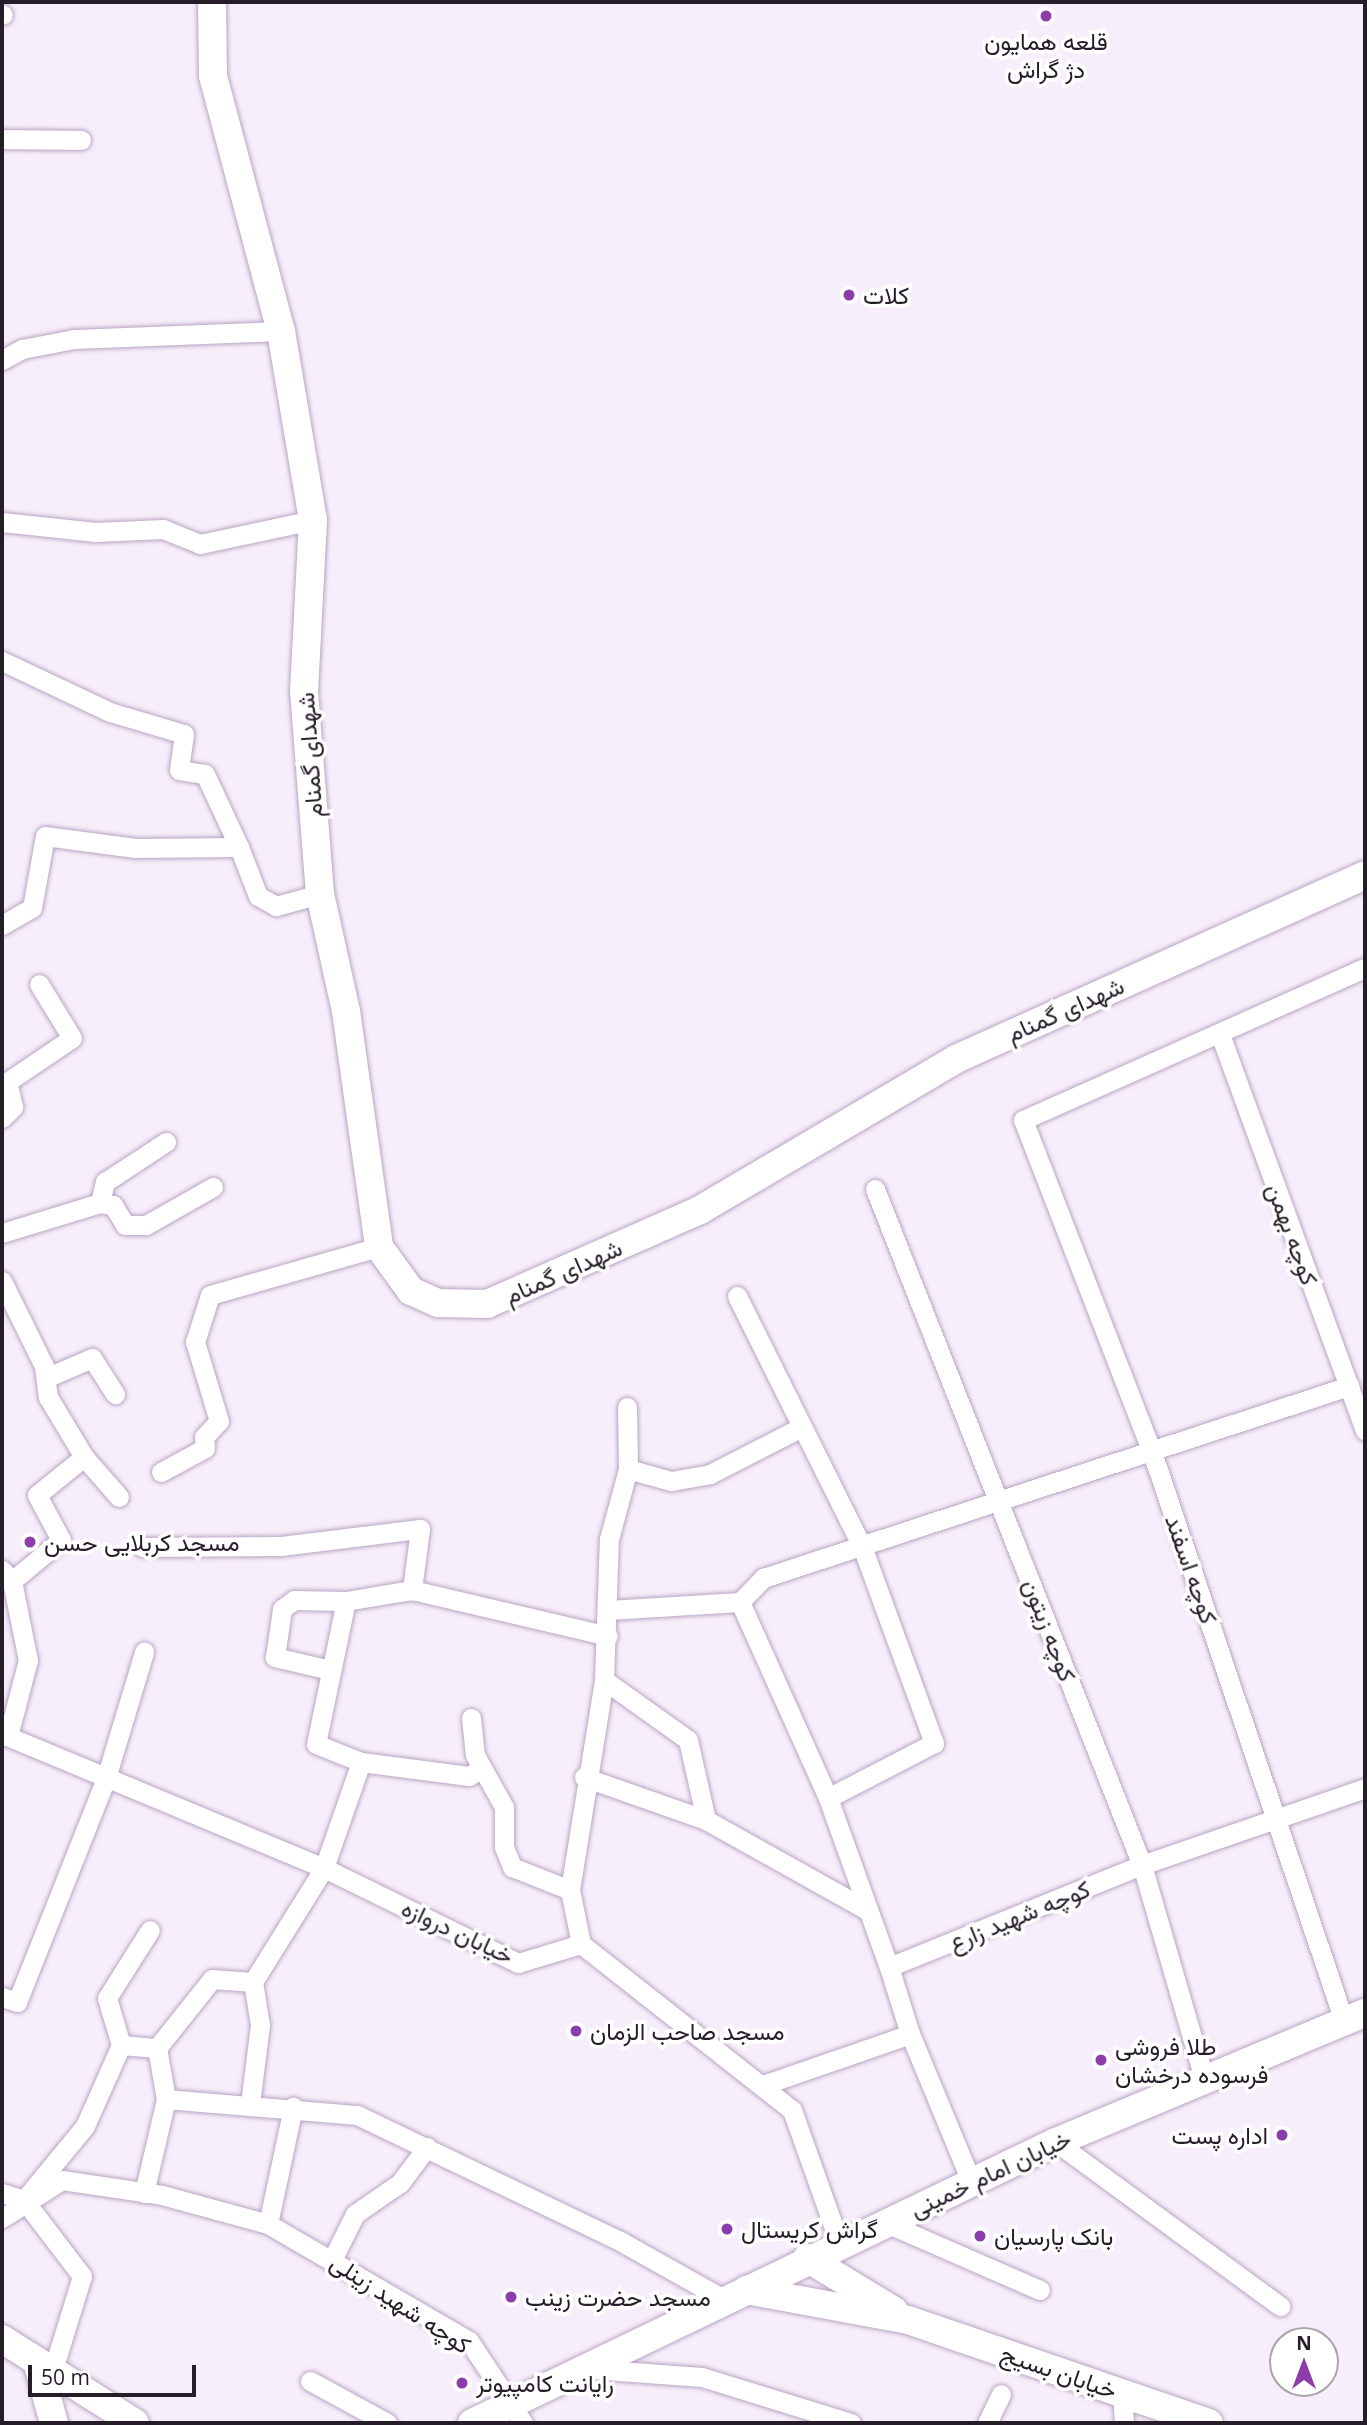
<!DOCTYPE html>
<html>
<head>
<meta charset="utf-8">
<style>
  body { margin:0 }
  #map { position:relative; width:1367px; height:2425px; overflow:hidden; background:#f7eefb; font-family:"Open Sans",Vazirmatn,sans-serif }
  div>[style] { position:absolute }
  .roads { filter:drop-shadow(0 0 2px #baa5c3) drop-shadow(0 0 2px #baa5c3) }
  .street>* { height:19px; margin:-9.5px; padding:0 9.5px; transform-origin:9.5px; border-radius:9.5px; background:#fff }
  .secondary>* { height:28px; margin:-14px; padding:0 14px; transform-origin:14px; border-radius:14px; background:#fff }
  .dots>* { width:19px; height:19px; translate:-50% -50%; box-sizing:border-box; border:4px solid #fff; border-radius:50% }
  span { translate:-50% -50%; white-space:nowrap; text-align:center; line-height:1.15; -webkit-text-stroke:7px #fff; paint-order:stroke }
  .poi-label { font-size:24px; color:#251d28 }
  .left { translate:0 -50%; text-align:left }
  .right { translate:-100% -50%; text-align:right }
  .street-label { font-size:24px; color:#251d28 }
  .frame { position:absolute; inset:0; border:4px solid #251d28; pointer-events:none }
  .north { position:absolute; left:1269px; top:2327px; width:70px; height:70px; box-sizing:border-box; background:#fff; border:2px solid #a8a5a9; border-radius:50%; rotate:0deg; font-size:19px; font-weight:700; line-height:28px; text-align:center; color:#251d28 }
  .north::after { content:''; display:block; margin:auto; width:24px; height:32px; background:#8d3cac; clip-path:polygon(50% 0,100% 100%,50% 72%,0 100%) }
  .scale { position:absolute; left:28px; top:2365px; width:168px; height:32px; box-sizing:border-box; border:4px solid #251d28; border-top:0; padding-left:9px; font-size:21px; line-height:24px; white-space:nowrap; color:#251d28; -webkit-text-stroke:5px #fff; paint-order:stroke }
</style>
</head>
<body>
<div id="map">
  <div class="roads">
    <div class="street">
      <i style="left:2px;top:14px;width:1px;rotate:45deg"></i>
      <i style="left:2px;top:139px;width:79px;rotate:0.7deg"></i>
      <i style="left:2px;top:360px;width:23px;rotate:-29deg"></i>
      <i style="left:22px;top:349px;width:53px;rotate:-10.9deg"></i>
      <i style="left:74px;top:339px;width:207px;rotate:-2.2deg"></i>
      <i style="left:2px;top:522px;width:94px;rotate:6.1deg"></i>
      <i style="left:95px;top:532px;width:68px;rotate:-2.5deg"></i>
      <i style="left:163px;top:529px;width:40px;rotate:22deg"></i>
      <i style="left:200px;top:544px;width:116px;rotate:-12deg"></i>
      <i style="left:2px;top:661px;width:119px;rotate:25.3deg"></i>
      <i style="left:110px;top:712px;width:77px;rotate:16.6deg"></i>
      <i style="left:184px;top:734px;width:36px;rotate:98deg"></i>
      <i style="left:179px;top:770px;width:26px;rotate:9deg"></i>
      <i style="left:205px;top:774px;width:81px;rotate:65deg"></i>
      <i style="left:2px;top:925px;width:34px;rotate:-30deg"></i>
      <i style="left:32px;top:908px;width:73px;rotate:-79.8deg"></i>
      <i style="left:45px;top:836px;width:91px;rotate:7.6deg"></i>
      <i style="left:135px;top:848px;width:104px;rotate:-0.6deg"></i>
      <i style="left:239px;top:847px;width:53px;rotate:68.8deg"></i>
      <i style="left:258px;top:896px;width:21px;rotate:29deg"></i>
      <i style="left:276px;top:906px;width:46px;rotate:-15.3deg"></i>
      <i style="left:1221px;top:1037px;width:419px;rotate:69.9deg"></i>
      <i style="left:2px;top:1118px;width:16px;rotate:-45deg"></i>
      <i style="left:13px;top:1107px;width:26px;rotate:-103deg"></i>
      <i style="left:7px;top:1082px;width:78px;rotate:-34.1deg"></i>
      <i style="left:72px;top:1038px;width:63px;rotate:-121.4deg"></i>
      <i style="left:875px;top:1189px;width:727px;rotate:68.45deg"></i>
      <i style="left:1142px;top:1865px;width:223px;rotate:73.8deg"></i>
      <i style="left:100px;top:1203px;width:22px;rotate:-77deg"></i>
      <i style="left:105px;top:1182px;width:73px;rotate:-33.3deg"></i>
      <i style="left:2px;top:1233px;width:102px;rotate:-17deg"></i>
      <i style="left:100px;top:1203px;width:13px;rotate:9deg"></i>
      <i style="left:113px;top:1205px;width:23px;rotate:59deg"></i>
      <i style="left:125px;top:1225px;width:21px"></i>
      <i style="left:146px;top:1225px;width:77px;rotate:-29.6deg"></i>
      <i style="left:2px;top:1281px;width:95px;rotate:63.7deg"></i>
      <i style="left:44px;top:1366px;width:31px;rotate:83deg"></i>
      <i style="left:48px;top:1397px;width:70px;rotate:59deg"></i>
      <i style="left:84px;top:1457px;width:53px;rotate:48.8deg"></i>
      <i style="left:737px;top:1296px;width:283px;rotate:63.5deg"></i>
      <i style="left:863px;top:1549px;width:207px;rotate:69.9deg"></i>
      <i style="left:934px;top:1743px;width:119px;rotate:152.6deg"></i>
      <i style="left:48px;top:1377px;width:48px;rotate:-23.4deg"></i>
      <i style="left:92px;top:1358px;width:43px;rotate:57.4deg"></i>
      <i style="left:628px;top:1469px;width:45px;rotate:15.6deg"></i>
      <i style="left:671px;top:1481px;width:40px;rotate:-10deg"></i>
      <i style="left:710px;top:1474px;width:103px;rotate:-27.1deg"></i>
      <i style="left:161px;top:1472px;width:50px;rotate:-28.6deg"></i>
      <i style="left:205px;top:1448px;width:11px;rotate:-95deg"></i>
      <i style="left:204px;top:1437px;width:22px;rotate:-47deg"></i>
      <i style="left:219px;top:1421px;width:83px;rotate:-106.9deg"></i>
      <i style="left:195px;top:1342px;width:49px;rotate:-72.3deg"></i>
      <i style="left:210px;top:1295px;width:176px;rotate:-15.9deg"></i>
      <i style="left:142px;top:1547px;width:139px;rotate:-0.4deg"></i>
      <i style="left:281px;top:1546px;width:140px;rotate:-7deg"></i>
      <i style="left:420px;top:1529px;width:62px;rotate:97.5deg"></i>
      <i style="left:2px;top:1570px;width:15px;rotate:48deg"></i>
      <i style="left:12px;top:1581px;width:81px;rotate:78.6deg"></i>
      <i style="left:28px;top:1660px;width:79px;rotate:104.7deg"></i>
      <i style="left:12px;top:1581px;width:64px;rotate:-39.9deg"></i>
      <i style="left:61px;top:1540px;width:51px;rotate:-118.1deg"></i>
      <i style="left:37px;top:1495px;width:60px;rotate:-39deg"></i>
      <i style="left:740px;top:1602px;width:215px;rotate:65.8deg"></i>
      <i style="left:828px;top:1798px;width:180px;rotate:70.2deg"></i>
      <i style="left:608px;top:1610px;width:132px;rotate:-3.5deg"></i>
      <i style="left:740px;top:1602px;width:33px;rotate:-46deg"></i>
      <i style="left:763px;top:1578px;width:617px;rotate:-18.14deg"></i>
      <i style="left:330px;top:1670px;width:57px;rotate:-166.7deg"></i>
      <i style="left:275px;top:1657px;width:49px;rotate:-81.7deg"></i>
      <i style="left:282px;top:1609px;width:15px;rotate:-37deg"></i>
      <i style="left:294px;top:1600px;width:52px;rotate:1.1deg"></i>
      <i style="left:604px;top:1680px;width:103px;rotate:35.5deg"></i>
      <i style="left:688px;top:1740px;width:82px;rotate:77.3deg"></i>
      <i style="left:471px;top:1718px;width:37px;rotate:84deg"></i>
      <i style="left:475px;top:1755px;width:60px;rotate:60.9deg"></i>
      <i style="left:504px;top:1807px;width:40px;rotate:90deg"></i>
      <i style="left:504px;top:1847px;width:22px;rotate:68deg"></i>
      <i style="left:512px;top:1867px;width:62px;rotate:21.6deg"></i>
      <i style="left:2px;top:1734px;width:349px;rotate:22.6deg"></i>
      <i style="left:324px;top:1868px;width:216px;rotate:26.1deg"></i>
      <i style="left:518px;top:1963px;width:66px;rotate:-16.8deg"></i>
      <i style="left:581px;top:1944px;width:268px;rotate:38.2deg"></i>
      <i style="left:792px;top:2110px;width:140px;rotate:70.4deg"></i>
      <i style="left:482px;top:1768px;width:15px;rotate:148deg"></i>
      <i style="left:469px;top:1776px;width:109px;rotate:-172.6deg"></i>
      <i style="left:361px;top:1762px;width:48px;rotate:-158.2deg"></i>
      <i style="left:316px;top:1744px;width:146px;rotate:-78.2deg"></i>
      <i style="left:346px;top:1601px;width:67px;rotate:-9.5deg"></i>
      <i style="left:412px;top:1590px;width:201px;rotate:13.2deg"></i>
      <i style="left:584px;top:1777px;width:129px;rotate:19.4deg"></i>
      <i style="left:706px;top:1820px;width:184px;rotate:29.2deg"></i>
      <i style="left:581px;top:1944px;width:55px;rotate:-101.5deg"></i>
      <i style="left:570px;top:1890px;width:213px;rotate:-80.8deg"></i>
      <i style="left:604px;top:1680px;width:141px;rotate:-88deg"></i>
      <i style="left:609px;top:1539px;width:73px;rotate:-74.8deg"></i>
      <i style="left:628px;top:1469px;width:62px;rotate:-90.9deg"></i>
      <i style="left:2px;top:1997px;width:16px;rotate:18deg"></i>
      <i style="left:17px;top:2002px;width:241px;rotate:-68.3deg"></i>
      <i style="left:106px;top:1778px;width:132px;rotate:-73.2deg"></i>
      <i style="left:1345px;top:2024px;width:601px;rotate:-108.65deg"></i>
      <i style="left:1153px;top:1455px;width:359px;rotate:-111.2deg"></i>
      <i style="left:1023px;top:1120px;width:374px;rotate:-24deg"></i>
      <i style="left:121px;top:2045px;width:49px;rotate:-106.6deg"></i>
      <i style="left:107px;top:1998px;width:80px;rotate:-57.7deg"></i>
      <i style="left:763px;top:2085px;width:156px;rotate:-19.1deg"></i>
      <i style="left:166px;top:2099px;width:192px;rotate:4.8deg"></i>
      <i style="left:357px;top:2115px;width:292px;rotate:25.6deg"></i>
      <i style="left:620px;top:2241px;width:120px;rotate:29.3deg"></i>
      <i style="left:250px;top:2104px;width:80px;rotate:-82.8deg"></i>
      <i style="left:260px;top:2025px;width:44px;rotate:-99.2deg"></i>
      <i style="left:1056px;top:2142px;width:278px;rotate:36.2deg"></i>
      <i style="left:971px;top:2181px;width:159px;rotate:-112.5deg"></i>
      <i style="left:910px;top:2034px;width:70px;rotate:-107.4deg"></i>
      <i style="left:889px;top:1967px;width:273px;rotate:-22deg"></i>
      <i style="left:1142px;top:1865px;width:236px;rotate:-19deg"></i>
      <i style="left:2px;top:2193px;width:23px;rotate:18deg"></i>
      <i style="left:144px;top:2193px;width:97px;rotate:-76.8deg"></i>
      <i style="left:166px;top:2099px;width:52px;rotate:-100deg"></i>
      <i style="left:29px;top:2194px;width:88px;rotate:-50.5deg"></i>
      <i style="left:85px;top:2126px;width:89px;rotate:-66deg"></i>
      <i style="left:121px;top:2045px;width:36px;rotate:5deg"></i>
      <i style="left:157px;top:2048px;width:88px;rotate:-51.4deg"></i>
      <i style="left:212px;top:1979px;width:41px;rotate:4.2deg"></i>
      <i style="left:253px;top:1982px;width:134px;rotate:-58.1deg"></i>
      <i style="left:324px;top:1868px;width:112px;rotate:-70.8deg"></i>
      <i style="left:24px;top:2200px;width:96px;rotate:52.7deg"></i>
      <i style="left:82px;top:2276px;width:102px;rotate:107.2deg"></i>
      <i style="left:2px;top:2218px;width:71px;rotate:-32.3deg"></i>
      <i style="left:62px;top:2180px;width:101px;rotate:8.5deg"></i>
      <i style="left:162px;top:2195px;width:110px;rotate:15.3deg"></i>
      <i style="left:268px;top:2224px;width:233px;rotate:30.2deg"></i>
      <i style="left:469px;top:2341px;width:98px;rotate:56.6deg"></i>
      <i style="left:884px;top:2222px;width:170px;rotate:23.6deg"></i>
      <i style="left:268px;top:2224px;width:120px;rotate:-77.9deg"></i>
      <i style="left:333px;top:2258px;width:49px;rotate:-63.4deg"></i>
      <i style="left:355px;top:2214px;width:55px;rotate:-34.6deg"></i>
      <i style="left:400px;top:2183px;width:45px;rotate:-53.1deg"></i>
      <i style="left:591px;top:2369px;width:111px;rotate:4.1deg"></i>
      <i style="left:702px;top:2377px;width:156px;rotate:17.2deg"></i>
      <i style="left:310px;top:2381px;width:88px;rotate:28.6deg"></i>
      <i style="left:1122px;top:2393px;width:30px;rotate:86deg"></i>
      <i style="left:987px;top:2423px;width:32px;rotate:-64deg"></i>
    </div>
    <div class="secondary">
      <i style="left:212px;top:2px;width:74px;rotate:89.2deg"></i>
      <i style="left:213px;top:76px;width:264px;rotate:75.1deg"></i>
      <i style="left:281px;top:331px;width:192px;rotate:80.4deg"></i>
      <i style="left:313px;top:520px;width:171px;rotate:93deg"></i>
      <i style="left:304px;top:691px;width:204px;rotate:85.5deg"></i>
      <i style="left:320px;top:894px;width:120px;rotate:77.5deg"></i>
      <i style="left:346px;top:1011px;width:238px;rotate:82deg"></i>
      <i style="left:379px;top:1247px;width:54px;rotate:54deg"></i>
      <i style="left:411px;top:1291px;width:30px;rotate:24deg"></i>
      <i style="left:438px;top:1303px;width:49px;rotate:1.2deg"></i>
      <i style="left:487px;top:1304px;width:233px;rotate:-23.8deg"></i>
      <i style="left:700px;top:1210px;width:297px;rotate:-30.5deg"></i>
      <i style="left:956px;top:1059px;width:448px;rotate:-24.2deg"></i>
      <i style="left:807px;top:2258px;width:102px;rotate:31.3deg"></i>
      <i style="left:746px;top:2290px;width:165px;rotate:10.5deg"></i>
      <i style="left:908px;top:2320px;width:318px;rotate:18.9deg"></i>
      <i style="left:2px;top:2339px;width:157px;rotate:32.3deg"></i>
      <i style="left:38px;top:2365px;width:60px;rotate:74.6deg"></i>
      <i style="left:472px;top:2423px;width:648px;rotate:-25.7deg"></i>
      <i style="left:1056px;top:2142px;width:335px;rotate:-22.7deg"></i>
    </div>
  </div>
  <div class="dots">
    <i style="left:1046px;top:16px;background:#8d3cac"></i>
    <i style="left:849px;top:295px;background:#8d3cac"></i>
    <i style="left:30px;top:1542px;background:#8d3cac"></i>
    <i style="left:576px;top:2031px;background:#8d3cac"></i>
    <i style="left:1101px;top:2060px;background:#8d3cac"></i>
    <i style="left:1282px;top:2135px;background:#8d3cac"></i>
    <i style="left:727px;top:2229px;background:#8d3cac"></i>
    <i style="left:980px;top:2236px;background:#8d3cac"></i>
    <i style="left:511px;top:2297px;background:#8d3cac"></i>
    <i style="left:462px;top:2383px;background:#8d3cac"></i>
  </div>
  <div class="poi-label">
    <span style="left:1046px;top:55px">قلعه همایون<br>دژ گراش</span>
    <span class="left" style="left:863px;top:295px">کلات</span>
    <span class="left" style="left:44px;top:1542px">مسجد کربلایی حسن</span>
    <span class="left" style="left:590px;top:2031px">مسجد صاحب الزمان</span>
    <span class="left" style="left:1115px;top:2060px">طلا فروشی<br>فرسوده درخشان</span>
    <span class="right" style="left:1268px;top:2135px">اداره پست</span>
    <span class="left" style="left:741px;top:2229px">گراش کریستال</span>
    <span class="left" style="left:994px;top:2236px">بانک پارسیان</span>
    <span class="left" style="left:525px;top:2297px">مسجد حضرت زینب</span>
    <span class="left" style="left:476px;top:2383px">رایانت کامپیوتر</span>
  </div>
  <div class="street-label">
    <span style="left:309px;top:755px;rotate:-94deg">شهدای گمنام</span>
    <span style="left:1065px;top:1009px;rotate:-24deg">شهدای گمنام</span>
    <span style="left:1293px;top:1234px;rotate:70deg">کوچه بهمن</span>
    <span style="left:563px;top:1271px;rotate:-24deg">شهدای گمنام</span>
    <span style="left:1192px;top:1569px;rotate:71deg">کوچه اسفند</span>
    <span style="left:1050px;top:1630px;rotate:69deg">کوچه زیتون</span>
    <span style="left:1019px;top:1915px;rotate:-22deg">کوچه شهید زارع</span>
    <span style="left:458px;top:1931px;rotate:25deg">خیابان دروازه</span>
    <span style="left:990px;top:2173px;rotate:-25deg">خیابان امام خمینی</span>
    <span style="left:401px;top:2303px;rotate:33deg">کوچه شهید زینلی</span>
    <span style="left:1059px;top:2371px;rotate:19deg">خیابان بسیج</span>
  </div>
  <div class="frame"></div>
  <div class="north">N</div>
  <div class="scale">50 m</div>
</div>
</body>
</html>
